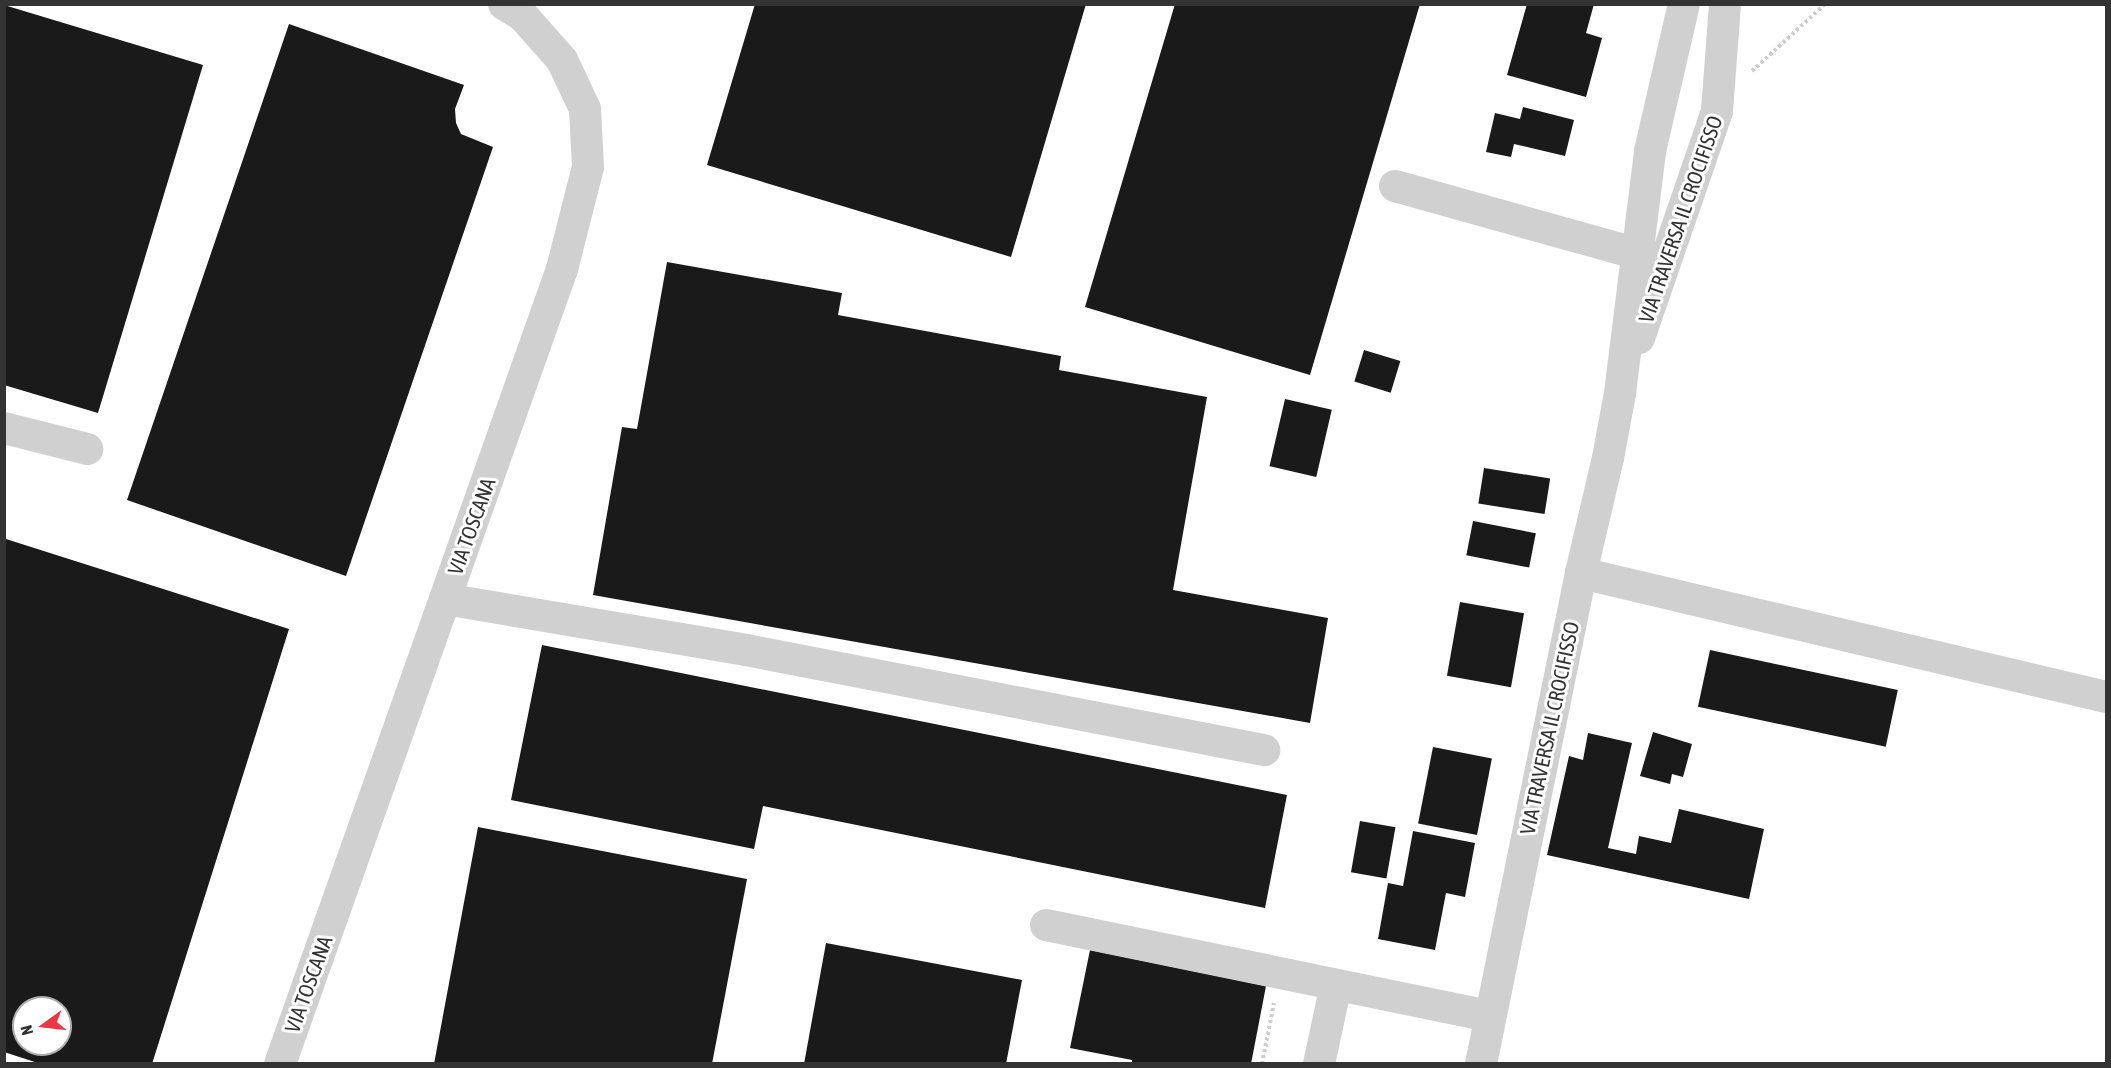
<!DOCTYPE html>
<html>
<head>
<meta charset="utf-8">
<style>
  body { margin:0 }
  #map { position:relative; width:2111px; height:1068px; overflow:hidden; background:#fff; font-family:"Asap Condensed",sans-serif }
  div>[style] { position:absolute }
  .building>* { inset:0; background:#1a1a1a; transform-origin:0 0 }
  .path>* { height:4px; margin-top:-2px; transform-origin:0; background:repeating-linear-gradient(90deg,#cdcdcd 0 3px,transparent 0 6px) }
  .minor>* { height:32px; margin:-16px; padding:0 16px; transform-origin:16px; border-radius:16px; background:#d0d0d0 }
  span { translate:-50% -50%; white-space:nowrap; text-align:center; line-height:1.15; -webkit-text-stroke:6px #fff; paint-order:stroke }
  .street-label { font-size:21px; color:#333 }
  .frame { position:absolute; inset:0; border:6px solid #333; pointer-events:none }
  .north { position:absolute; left:12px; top:996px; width:60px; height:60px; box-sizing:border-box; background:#fff; border:2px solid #adadad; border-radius:50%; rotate:255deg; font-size:16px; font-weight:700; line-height:24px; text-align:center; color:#333 }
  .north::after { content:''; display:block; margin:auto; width:21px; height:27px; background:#e63946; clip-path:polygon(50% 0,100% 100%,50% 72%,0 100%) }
</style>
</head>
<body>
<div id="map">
  <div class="building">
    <i style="clip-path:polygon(755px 4px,1086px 4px,1011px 257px,707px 165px)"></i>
    <i style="clip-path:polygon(1175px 4px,1420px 4px,1310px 375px,1085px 307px)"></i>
    <i style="clip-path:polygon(1527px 4px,1594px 4px,1586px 33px,1602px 38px,1586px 97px,1507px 75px)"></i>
    <i style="clip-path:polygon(4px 5px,203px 65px,98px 413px,4px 385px)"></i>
    <i style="clip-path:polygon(289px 24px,464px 85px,455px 109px,456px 123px,461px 134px,493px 147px,346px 576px,127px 500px)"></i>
    <i style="clip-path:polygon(1523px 107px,1574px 120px,1565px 156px,1514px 144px,1511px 157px,1486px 152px,1495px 113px,1520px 119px)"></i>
    <i style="clip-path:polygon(667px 262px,842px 293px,838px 315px,1061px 356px,1059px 370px,1207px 397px,1173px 590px,1328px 618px,1310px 723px,593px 595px,622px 427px,637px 429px)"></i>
    <i style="left:1364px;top:350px;width:38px;height:33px;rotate:17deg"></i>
    <i style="left:1285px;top:399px;width:48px;height:69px;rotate:13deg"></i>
    <i style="left:1484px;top:468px;width:67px;height:36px;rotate:9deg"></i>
    <i style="left:1473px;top:521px;width:64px;height:35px;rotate:11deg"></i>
    <i style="clip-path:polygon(evenodd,6px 539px,289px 629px,152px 1064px,41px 1064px,4px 1052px,6px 539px,24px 1008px,60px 1008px,60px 1044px,24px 1044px,24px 1008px)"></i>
    <i style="left:1460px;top:602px;width:65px;height:75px;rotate:10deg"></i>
    <i style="clip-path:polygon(542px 645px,1287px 795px,1265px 908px,763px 806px,754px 849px,511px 800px)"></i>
    <i style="left:1710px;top:650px;width:192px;height:58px;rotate:12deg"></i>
    <i style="clip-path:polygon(1653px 732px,1692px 744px,1683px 777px,1672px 774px,1670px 784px,1640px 776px)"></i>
    <i style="clip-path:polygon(1588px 733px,1632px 743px,1608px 848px,1636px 854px,1639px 836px,1671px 843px,1679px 809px,1764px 829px,1749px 899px,1547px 855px,1569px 756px,1583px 760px)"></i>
    <i style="left:1433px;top:747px;width:60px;height:78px;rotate:11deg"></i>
    <i style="left:1360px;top:821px;width:36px;height:52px;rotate:10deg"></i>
    <i style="clip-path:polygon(478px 827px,747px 879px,712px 1064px,434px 1064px)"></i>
    <i style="clip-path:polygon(1413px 831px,1475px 843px,1465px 897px,1446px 893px,1435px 950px,1378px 939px,1388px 883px,1403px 886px)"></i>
    <i style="clip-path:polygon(826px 943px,1022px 980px,1006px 1064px,804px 1064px)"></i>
    <i style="clip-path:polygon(1090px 950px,1266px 986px,1251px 1064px,1132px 1064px,1132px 1060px,1070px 1048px)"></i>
  </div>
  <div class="path">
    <i style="left:1752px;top:71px;width:99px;rotate:-42.5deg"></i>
    <i style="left:1262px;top:1064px;width:62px;rotate:-78.9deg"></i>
  </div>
  <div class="minor">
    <i style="left:1395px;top:186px;width:272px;rotate:15.6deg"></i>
    <i style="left:1639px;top:338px;width:240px;rotate:-71deg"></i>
    <i style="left:1717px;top:111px;width:107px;rotate:-85.7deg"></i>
    <i style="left:4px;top:428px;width:86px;rotate:14.2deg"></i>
    <i style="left:1581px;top:573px;width:539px;rotate:13.29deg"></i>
    <i style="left:445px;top:599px;width:305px;rotate:9.6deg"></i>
    <i style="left:746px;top:650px;width:528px;rotate:10.93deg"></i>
    <i style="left:1046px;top:925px;width:453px;rotate:11.6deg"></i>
    <i style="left:280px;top:1064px;width:844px;rotate:-70.47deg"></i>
    <i style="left:562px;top:269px;width:105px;rotate:-75.7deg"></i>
    <i style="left:588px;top:167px;width:58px;rotate:-93deg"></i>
    <i style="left:585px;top:109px;width:54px;rotate:-115.1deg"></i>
    <i style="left:562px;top:60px;width:60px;rotate:-131.6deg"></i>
    <i style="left:522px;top:15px;width:21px;rotate:-149deg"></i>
    <i style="left:1319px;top:1064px;width:81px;rotate:-77.9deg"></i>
    <i style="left:1481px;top:1064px;width:501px;rotate:-78.49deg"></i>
    <i style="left:1581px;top:573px;width:118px;rotate:-76.8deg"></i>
    <i style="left:1608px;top:458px;width:66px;rotate:-79.5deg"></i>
    <i style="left:1620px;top:393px;width:244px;rotate:-82.9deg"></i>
    <i style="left:1650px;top:151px;width:151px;rotate:-77deg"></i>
  </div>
  <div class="street-label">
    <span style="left:1680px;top:219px;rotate:-71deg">VIA TRAVERSA IL CROCIFISSO</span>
    <span style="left:471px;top:526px;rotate:-70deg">VIA TOSCANA</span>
    <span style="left:1549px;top:728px;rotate:-78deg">VIA TRAVERSA IL CROCIFISSO</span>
    <span style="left:308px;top:984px;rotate:-70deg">VIA TOSCANA</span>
  </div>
  <div class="frame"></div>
  <div class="north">N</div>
</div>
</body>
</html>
